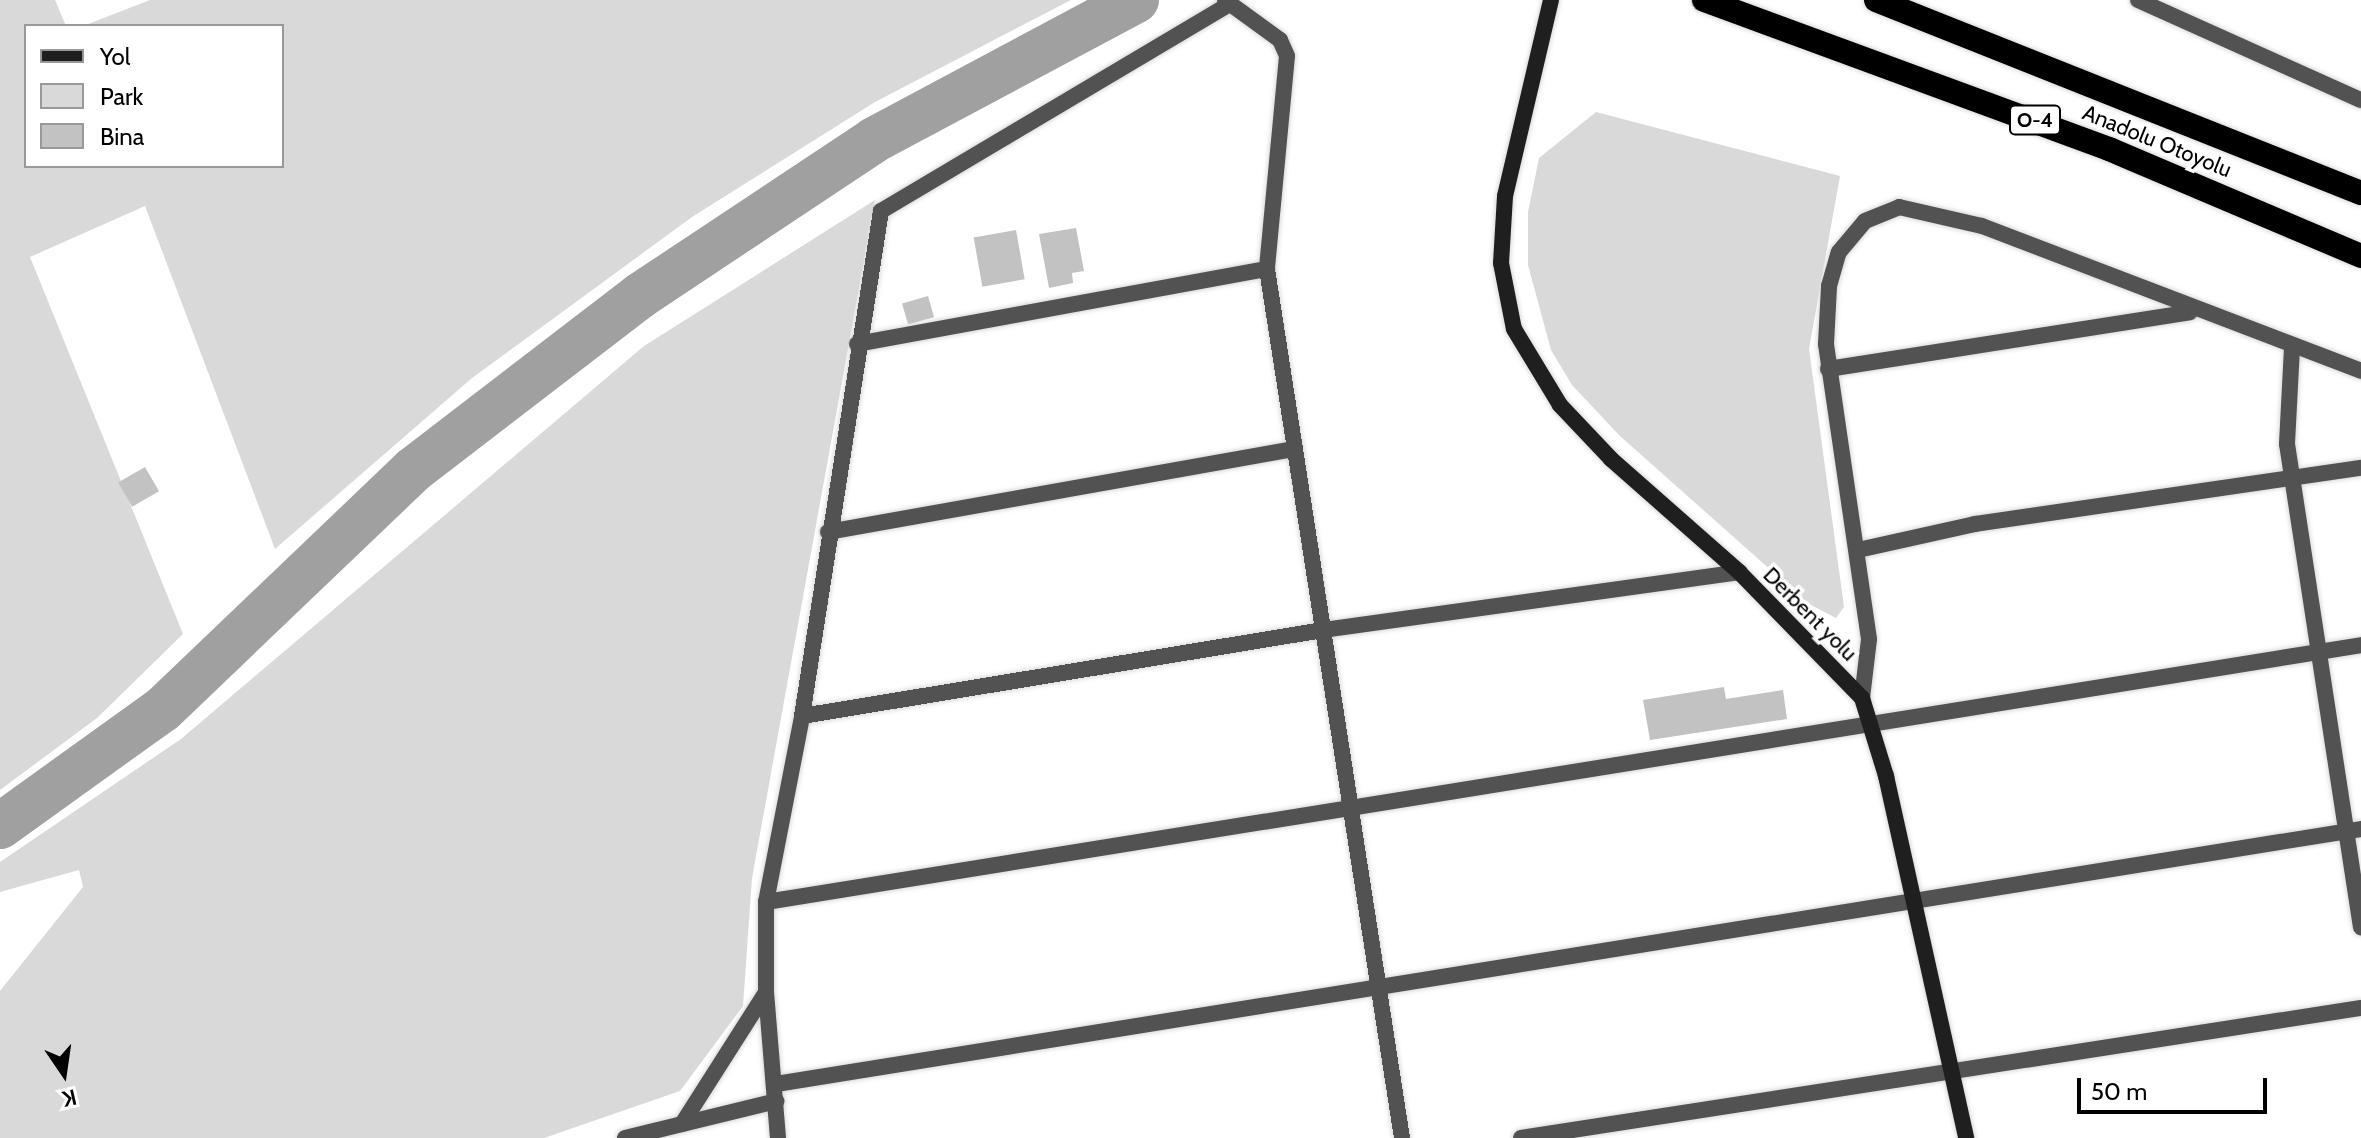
<!DOCTYPE html>
<html>
<head>
<meta charset="utf-8">
<style>
  body { margin:0 }
  #map { position:relative; width:2361px; height:1138px; overflow:hidden; background:#fff; font-family:Cabin,sans-serif }
  div>[style] { position:absolute }
  .green>* { inset:0; background:#d9d9d9 }
  .river>* { height:46px; margin:-23px; padding:0 23px; transform-origin:23px; border-radius:23px; background:#a0a0a0 }
  .building>* { inset:0; background:#c2c2c2; transform-origin:0 0 }
  .roads { filter:drop-shadow(0 0 2px #dbdbdb) drop-shadow(0 0 2px #dbdbdb) }
  .minor>* { height:16px; margin:-8px; padding:0 8px; transform-origin:8px; border-radius:8px; background:#525252 }
  .secondary>* { height:16px; margin:-8px; padding:0 8px; transform-origin:8px; border-radius:8px; background:#1f1f1f }
  .motorway>* { height:24px; margin:-12px; padding:0 12px; transform-origin:12px; border-radius:12px; background:#000 }
  span { translate:-50% -50%; white-space:nowrap; text-align:center; line-height:1.15; -webkit-text-stroke:7px #fff; paint-order:stroke }
  .shield-label span { padding:2px 6px; background:#fff; border:2px solid; border-radius:6px; -webkit-text-stroke-width:0 }
  .shield-label { font-size:20px; color:#000; font-weight:700 }
  .street-label { font-size:22px; color:#000 }
  .legend { position:absolute; left:24px; top:24px; width:260px; height:144px; box-sizing:border-box; background:#fff; border:2px solid #999; margin:0; padding:10px 14px; list-style:none; font-size:24px; color:#000 }
  .legend li { display:flex; align-items:center; gap:16px; height:40px }
  .legend b { width:40px; border:2px solid #999 }
  .north { position:absolute; left:24px; top:1034px; width:80px; height:80px; -webkit-text-stroke:6px #fff; paint-order:stroke; rotate:167deg; font-size:22px; font-weight:700; line-height:32px; text-align:center; color:#000 }
  .north::after { content:''; display:block; margin:auto; width:28px; height:36px; background:#000; clip-path:polygon(50% 0,100% 100%,50% 72%,0 100%) }
  .scale { position:absolute; left:2077px; top:1078px; width:190px; height:36px; box-sizing:border-box; border:4px solid #000; border-top:0; padding-left:10px; font-size:24px; line-height:28px; white-space:nowrap; color:#000; -webkit-text-stroke:6px #fff; paint-order:stroke }
</style>
</head>
<body>
<div id="map">
  <div class="green">
    <i style="clip-path:polygon(0 0,55px 0,66px 26px,26px 26px,26px 166px,282px 166px,282px 26px,83px 26px,150px 0,1071px 0,875px 102px,692px 217px,472px 378px,275px 549px,145px 206px,30px 257px,183px 634px,97px 718px,0 790px)"></i>
    <i style="clip-path:polygon(1596px 112px,1840px 176px,1809px 349px,1844px 607px,1836px 618px,1809px 604px,1620px 436px,1572px 385px,1551px 350px,1528px 265px,1528px 212px,1539px 158px)"></i>
    <i style="clip-path:polygon(875px 200px,752px 878px,743px 1006px,680px 1091px,544px 1138px,0 1138px,0 991px,83px 887px,79px 870px,0 892px,0 862px,181px 739px,644px 346px)"></i>
  </div>
  <div class="river">
    <i style="left:0;top:826px;width:201px;rotate:-35.7deg"></i>
    <i style="left:163px;top:709px;width:346px;rotate:-43.7deg"></i>
    <i style="left:413px;top:470px;width:287px;rotate:-37.5deg"></i>
    <i style="left:641px;top:295px;width:280px;rotate:-33.6deg"></i>
    <i style="left:874px;top:140px;width:297px;rotate:-28.1deg"></i>
  </div>
  <div class="building">
    <i style="clip-path:polygon(1076px 228px,1084px 271px,1072px 273px,1073px 283px,1049px 288px,1039px 234px)"></i>
    <i style="left:1016px;top:230px;width:50px;height:43px;rotate:80deg"></i>
    <i style="left:928px;top:296px;width:22px;height:27px;rotate:74deg"></i>
    <i style="left:145px;top:467px;width:28px;height:31px;rotate:60deg"></i>
    <i style="clip-path:polygon(1724px 687px,1726px 699px,1783px 690px,1787px 719px,1650px 740px,1643px 700px)"></i>
  </div>
  <div class="roads">
    <div class="minor">
      <i style="left:1225px;top:0;width:68px;rotate:36deg"></i>
      <i style="left:1280px;top:40px;width:17px;rotate:66deg"></i>
      <i style="left:1287px;top:56px;width:214px;rotate:95.4deg"></i>
      <i style="left:1267px;top:269px;width:879px;rotate:81.17deg"></i>
      <i style="left:2138px;top:0;width:244px;rotate:24.2deg"></i>
      <i style="left:857px;top:344px;width:417px;rotate:-10.4deg"></i>
      <i style="left:2292px;top:348px;width:96px;rotate:93deg"></i>
      <i style="left:2287px;top:444px;width:489px;rotate:81.3deg"></i>
      <i style="left:1828px;top:369px;width:366px;rotate:-8.9deg"></i>
      <i style="left:828px;top:532px;width:473px;rotate:-10.1deg"></i>
      <i style="left:1858px;top:550px;width:120px;rotate:-12.5deg"></i>
      <i style="left:1975px;top:524px;width:390px;rotate:-8.3deg"></i>
      <i style="left:1862px;top:698px;width:59px;rotate:-83.2deg"></i>
      <i style="left:1869px;top:639px;width:298px;rotate:-98.3deg"></i>
      <i style="left:1826px;top:344px;width:58px;rotate:-87deg"></i>
      <i style="left:1829px;top:286px;width:35px;rotate:-74deg"></i>
      <i style="left:1839px;top:252px;width:40px;rotate:-50deg"></i>
      <i style="left:1865px;top:221px;width:37px;rotate:-22deg"></i>
      <i style="left:1899px;top:207px;width:85px;rotate:12.9deg"></i>
      <i style="left:1982px;top:226px;width:406px;rotate:20.9deg"></i>
      <i style="left:802px;top:716px;width:528px;rotate:-9.37deg"></i>
      <i style="left:1323px;top:630px;width:420px;rotate:-7.9deg"></i>
      <i style="left:766px;top:902px;width:1616px;rotate:-9.15deg"></i>
      <i style="left:776px;top:1084px;width:1605px;rotate:-9.14deg"></i>
      <i style="left:682px;top:1124px;width:156px;rotate:-57.5deg"></i>
      <i style="left:625px;top:1138px;width:156px;rotate:-13.7deg"></i>
      <i style="left:778px;top:1138px;width:146px;rotate:-94.7deg"></i>
      <i style="left:766px;top:992px;width:90px;rotate:-90deg"></i>
      <i style="left:766px;top:902px;width:189px;rotate:-79deg"></i>
      <i style="left:802px;top:716px;width:511px;rotate:-81.11deg"></i>
      <i style="left:881px;top:211px;width:406px;rotate:-30.7deg"></i>
      <i style="left:1521px;top:1138px;width:850px;rotate:-8.8deg"></i>
    </div>
    <div class="secondary">
      <i style="left:1551px;top:0;width:201px;rotate:103.2deg"></i>
      <i style="left:1505px;top:196px;width:67px;rotate:93.4deg"></i>
      <i style="left:1501px;top:263px;width:67px;rotate:78.9deg"></i>
      <i style="left:1514px;top:329px;width:89px;rotate:58.8deg"></i>
      <i style="left:1560px;top:405px;width:74px;rotate:46.6deg"></i>
      <i style="left:1611px;top:459px;width:171px;rotate:41.4deg"></i>
      <i style="left:1739px;top:572px;width:176px;rotate:45.7deg"></i>
      <i style="left:1862px;top:698px;width:82px;rotate:72.9deg"></i>
      <i style="left:1886px;top:776px;width:371px;rotate:77.5deg"></i>
    </div>
    <div class="motorway">
      <i style="left:1704px;top:0;width:432px;rotate:20.2deg"></i>
      <i style="left:2109px;top:149px;width:274px;rotate:23deg"></i>
      <i style="left:1876px;top:0;width:522px;rotate:21.7deg"></i>
    </div>
  </div>
  <div class="shield-label">
    <span style="left:2035px;top:120px">O-4</span>
  </div>
  <div class="street-label">
    <span style="left:2157px;top:141px;rotate:22deg">Anadolu Otoyolu</span>
    <span style="left:1810px;top:614px;rotate:45deg">Derbent yolu</span>
  </div>
  <ul class="legend">
  <li><b style="height:10px;background:#1f1f1f"></b>Yol</li>
  <li><b style="height:22px;background:#d9d9d9"></b>Park</li>
  <li><b style="height:22px;background:#c2c2c2"></b>Bina</li>
  </ul>
  <div class="north">K</div>
  <div class="scale">50 m</div>
</div>
</body>
</html>
